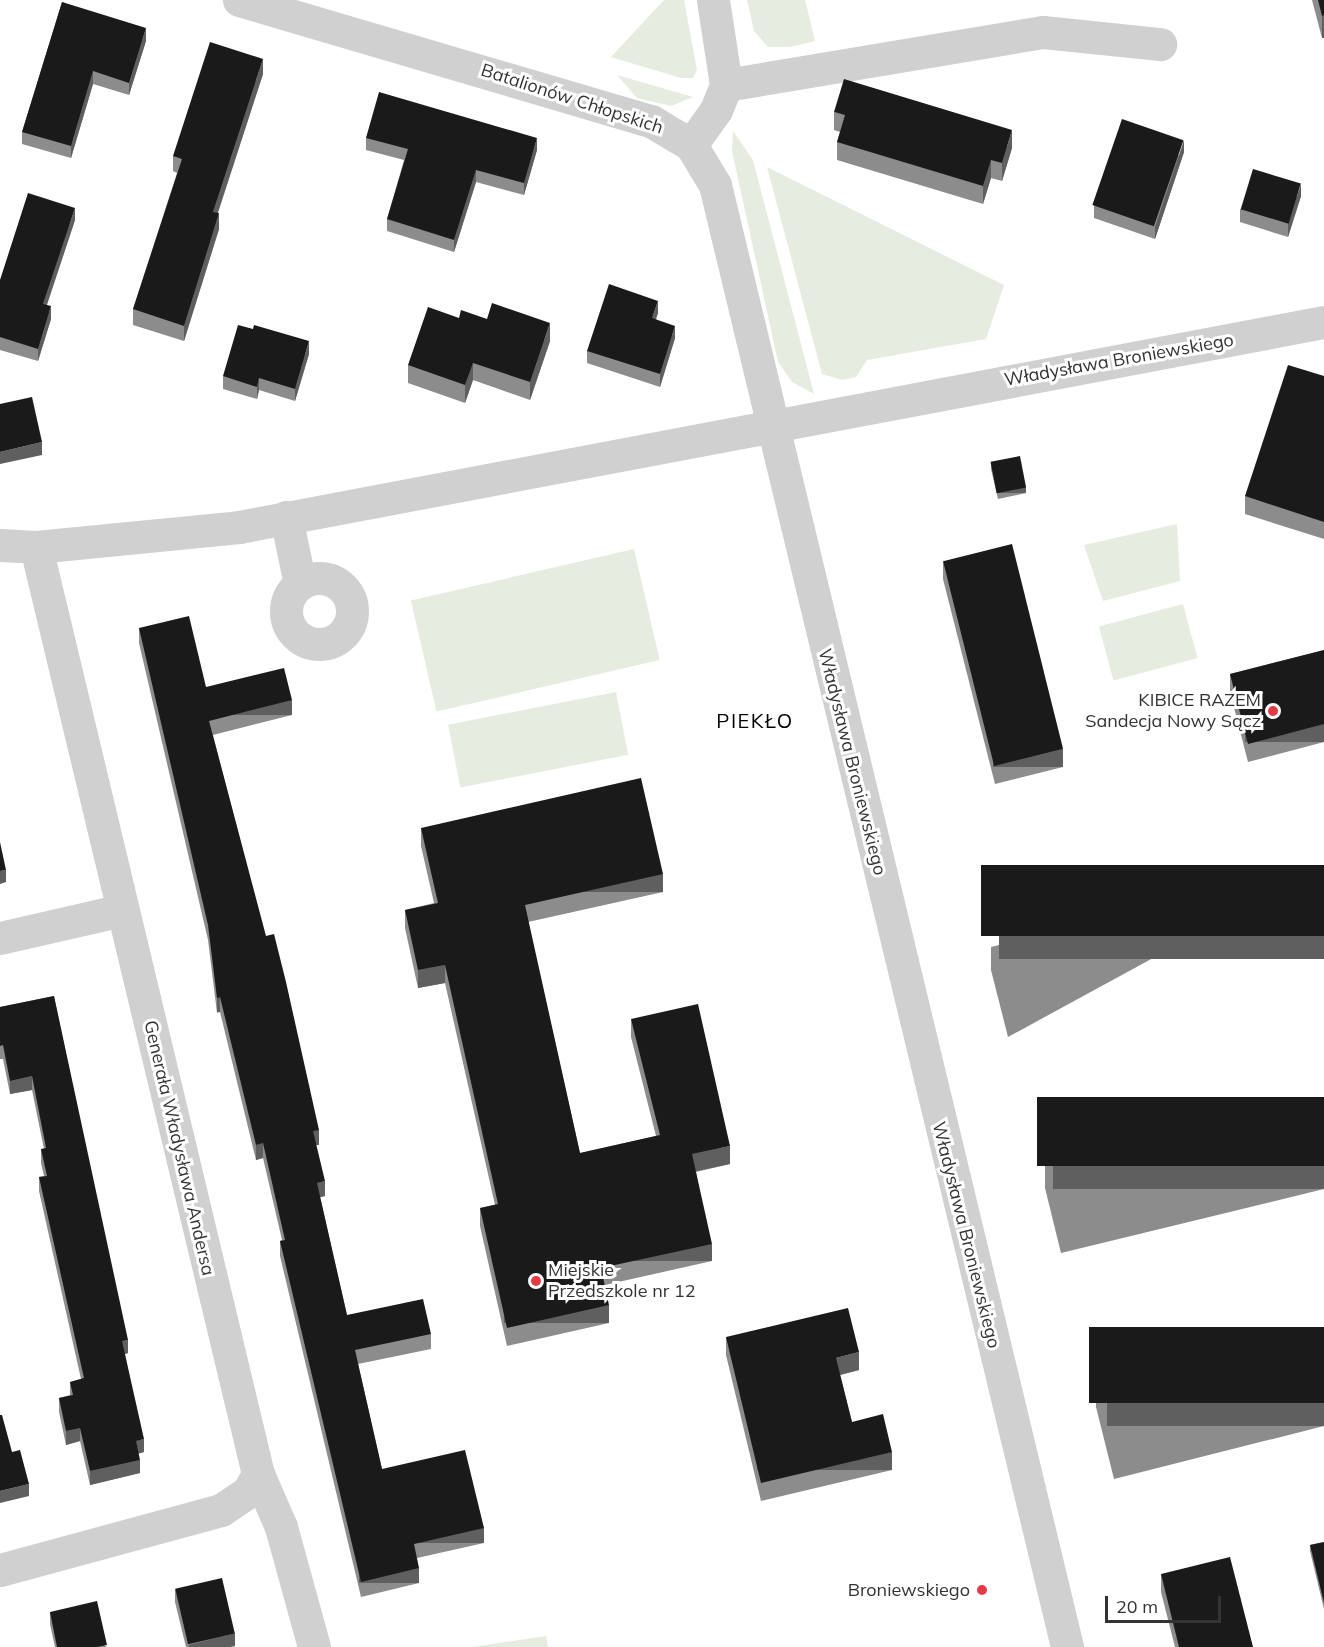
<!DOCTYPE html>
<html>
<head>
<meta charset="utf-8">
<style>
  body { margin:0 }
  #map { position:relative; width:1324px; height:1647px; overflow:hidden; background:#fff; font-family:Mulish,sans-serif }
  div>[style] { position:absolute }
  .green>* { inset:0; background:#e6ecdf; transform-origin:0 0 }
  .street>* { height:33px; margin:-16.5px; padding:0 16.5px; transform-origin:16.5px; border-radius:16.5px; background:#d0d0d0 }
  .street>.ring { margin:-16.5px; padding:0; box-sizing:content-box; background:none; border:33px solid #d0d0d0; border-radius:50% }
  .wall>* { inset:0; background:#8c8c8c }
  .shaded-wall>* { inset:0; background:#5f5f5f; transform-origin:0 0 }
  .building>* { inset:0; background:#1a1a1a; transform-origin:0 0 }
  .dots>* { width:16px; height:16px; translate:-50% -50%; box-sizing:border-box; border:3px solid #fff; border-radius:50% }
  span { translate:-50% -50%; white-space:nowrap; text-align:center; line-height:1.15; -webkit-text-stroke:6px #fff; paint-order:stroke }
  .street-label { font-size:18px; color:#333 }
  .poi-label { font-size:18px; color:#333 }
  .right { translate:-100% -50%; text-align:right }
  .left { translate:0 -50%; text-align:left }
  .neighbourhood-label { font-size:20px; color:#000; letter-spacing:1.5px }
  .scale { position:absolute; left:1105px; top:1596px; width:116px; height:27px; box-sizing:border-box; border:3px solid #333; border-top:0; padding-left:8px; font-size:18px; line-height:21px; white-space:nowrap; color:#333; -webkit-text-stroke:4px #fff; paint-order:stroke }
</style>
</head>
<body>
<div id="map">
  <div class="green">
    <i style="clip-path:polygon(664px 0,684px 0,697px 70px,693px 78px,681px 78px,611px 57px)"></i>
    <i style="clip-path:polygon(747px 0,805px 0,815px 41px,790px 47px,768px 47px,754px 31px)"></i>
    <i style="clip-path:polygon(617px 75px,693px 97px,671px 106px,637px 98px)"></i>
    <i style="clip-path:polygon(733px 131px,753px 160px,814px 394px,792px 382px,778px 362px,732px 151px)"></i>
    <i style="clip-path:polygon(767px 167px,1004px 285px,986px 339px,867px 360px,856px 377px,842px 380px,822px 374px)"></i>
    <i style="clip-path:polygon(1177px 524px,1180px 581px,1103px 601px,1084px 545px)"></i>
    <i style="left:634px;top:549px;width:114px;height:229px;rotate:77deg"></i>
    <i style="left:1183px;top:604px;width:56px;height:87px;rotate:75deg"></i>
    <i style="left:616px;top:692px;width:64px;height:171px;rotate:79deg"></i>
    <i style="clip-path:polygon(546px 1636px,548px 1647px,472px 1647px)"></i>
  </div>
  <div class="street">
    <i style="left:239px;top:0;width:429px;rotate:16.4deg"></i>
    <i style="left:651px;top:121px;width:47px;rotate:31deg"></i>
    <i style="left:691px;top:145px;width:47px;rotate:59deg"></i>
    <i style="left:715px;top:185px;width:1504px;rotate:76.46deg"></i>
    <i style="left:726px;top:85px;width:321px;rotate:-9.5deg"></i>
    <i style="left:1043px;top:32px;width:118px;rotate:5.9deg"></i>
    <i style="left:691px;top:145px;width:43px;rotate:-54.5deg"></i>
    <i style="left:716px;top:110px;width:27px;rotate:-68deg"></i>
    <i style="left:726px;top:85px;width:86px;rotate:-98.7deg"></i>
    <i style="left:286px;top:517px;width:68px;rotate:78.2deg"></i>
    <i style="left:0;top:545px;width:36px;rotate:3deg"></i>
    <i style="left:36px;top:547px;width:204px;rotate:-5.6deg"></i>
    <i style="left:239px;top:527px;width:1104px;rotate:-10.7deg"></i>
    <i class="ring" style="left:286px;top:578px;width:33px;height:33px"></i>
    <i style="left:0;top:938px;width:125px;rotate:-12.9deg"></i>
    <i style="left:258px;top:1474px;width:58px;rotate:66.5deg"></i>
    <i style="left:281px;top:1527px;width:124px;rotate:74.6deg"></i>
    <i style="left:0;top:1570px;width:229px;rotate:-15.2deg"></i>
    <i style="left:221px;top:1510px;width:32px;rotate:-34deg"></i>
    <i style="left:248px;top:1492px;width:21px;rotate:-61deg"></i>
    <i style="left:258px;top:1474px;width:953px;rotate:-103.47deg"></i>
  </div>
  <div class="wall">
    <i style="clip-path:polygon(1312px 0,1324px 0,1322px 38px)"></i>
    <i style="clip-path:polygon(62px 2px,146px 41px,129px 95px,93px 84px,71px 158px,22px 144px,22px 132px)"></i>
    <i style="clip-path:polygon(263px 74px,218px 213px,219px 229px,184px 341px,133px 325px,133px 309px,177px 173px,173px 171px,173px 156px)"></i>
    <i style="clip-path:polygon(834px 112px,1012px 148px,1002px 181px,991px 178px,983px 204px,837px 160px,837px 142px,840px 132px,834px 130px)"></i>
    <i style="clip-path:polygon(366px 138px,537px 150px,524px 195px,476px 182px,454px 252px,387px 231px,387px 219px,404px 160px,366px 150px)"></i>
    <i style="clip-path:polygon(1184px 152px,1155px 239px,1094px 218px,1094px 206px)"></i>
    <i style="clip-path:polygon(1301px 196px,1288px 237px,1240px 222px,1240px 209px)"></i>
    <i style="clip-path:polygon(75px 220px,47px 305px,51px 319px,38px 361px,0 350px,0 280px)"></i>
    <i style="clip-path:polygon(658px 313px,656px 319px,675px 338px,660px 387px,587px 363px,587px 351px)"></i>
    <i style="clip-path:polygon(459px 318px,550px 341px,530px 400px,473px 380px,465px 403px,408px 383px,408px 365px)"></i>
    <i style="clip-path:polygon(309px 354px,295px 401px,259px 390px,257px 399px,223px 389px,223px 376px)"></i>
    <i style="clip-path:polygon(1324px 376px,1324px 539px,1245px 514px,1245px 496px)"></i>
    <i style="clip-path:polygon(991px 462px,1026px 493px,998px 499px,991px 469px)"></i>
    <i style="clip-path:polygon(943px 561px,1063px 767px,995px 784px,943px 579px)"></i>
    <i style="clip-path:polygon(139px 628px,206px 687px,292px 715px,213px 735px,319px 1145px,316px 1145px,325px 1196px,320px 1197px,347px 1315px,431px 1334px,431px 1349px,358px 1364px,382px 1469px,484px 1543px,417px 1558px,419px 1583px,361px 1597px,280px 1256px,280px 1241px,282px 1240px,263px 1158px,256px 1160px,220px 1012px,217px 1013px,208px 940px,139px 643px)"></i>
    <i style="clip-path:polygon(1324px 650px,1324px 742px,1248px 762px,1230px 692px,1230px 674px)"></i>
    <i style="clip-path:polygon(421px 828px,663px 892px,528px 922px,580px 1153px,656px 1136px,631px 1037px,631px 1019px,730px 1164px,696px 1172px,712px 1261px,605px 1285px,609px 1323px,507px 1346px,480px 1226px,480px 1208px,495px 1205px,445px 983px,418px 988px,405px 928px,405px 910px,434px 903px,421px 846px)"></i>
    <i style="clip-path:polygon(1324px 865px,1008px 1037px,991px 970px,991px 947px)"></i>
    <i style="clip-path:polygon(54px 996px,128px 1353px,125px 1354px,144px 1452px,138px 1454px,140px 1473px,90px 1485px,80px 1441px,66px 1445px,59px 1412px,59px 1398px,70px 1395px,70px 1382px,81px 1379px,39px 1191px,39px 1177px,44px 1176px,41px 1163px,41px 1149px,44px 1149px,32px 1090px,10px 1094px,3px 1059px,0 1059px,0 1007px)"></i>
    <i style="clip-path:polygon(1324px 1097px,1324px 1189px,1061px 1253px,1045px 1188px,1045px 1165px)"></i>
    <i style="clip-path:polygon(1324px 1327px,1324px 1426px,1114px 1479px,1096px 1407px,1096px 1384px)"></i>
    <i style="clip-path:polygon(726px 1337px,859px 1370px,840px 1375px,852px 1422px,892px 1470px,761px 1501px,726px 1355px)"></i>
    <i style="clip-path:polygon(1324px 1542px,1324px 1609px,1310px 1551px,1310px 1545px)"></i>
    <i style="clip-path:polygon(1161px 1574px,1253px 1647px,1175px 1647px,1161px 1592px)"></i>
    <i style="clip-path:polygon(175px 1589px,235px 1646px,230px 1647px,186px 1647px,175px 1602px)"></i>
    <i style="clip-path:polygon(50px 1612px,107px 1647px,55px 1647px,50px 1624px)"></i>
  </div>
  <div class="shaded-wall">
    <i style="left:1324px;top:15px;width:23px;height:2px;rotate:90deg"></i>
    <i style="clip-path:polygon(146px 28px,146px 41px,129px 95px,129px 83px)"></i>
    <i style="clip-path:polygon(263px 59px,263px 74px,213px 227px,213px 212px)"></i>
    <i style="clip-path:polygon(93px 71px,93px 84px,71px 158px,71px 146px)"></i>
    <i style="clip-path:polygon(1012px 130px,1012px 148px,1002px 181px,1002px 163px)"></i>
    <i style="clip-path:polygon(537px 138px,537px 150px,524px 195px,524px 183px)"></i>
    <i style="clip-path:polygon(1184px 140px,1184px 152px,1155px 239px,1155px 227px)"></i>
    <i style="clip-path:polygon(991px 160px,991px 178px,983px 204px,983px 186px)"></i>
    <i style="clip-path:polygon(476px 170px,476px 182px,454px 252px,454px 240px)"></i>
    <i style="clip-path:polygon(1301px 184px,1301px 196px,1288px 237px,1288px 224px)"></i>
    <i style="clip-path:polygon(75px 208px,75px 220px,43px 316px,43px 304px)"></i>
    <i style="clip-path:polygon(219px 213px,219px 229px,184px 341px,184px 326px)"></i>
    <i style="clip-path:polygon(658px 301px,658px 313px,652px 330px,652px 318px)"></i>
    <i style="clip-path:polygon(51px 306px,51px 319px,38px 361px,38px 349px)"></i>
    <i style="clip-path:polygon(550px 323px,550px 341px,530px 400px,530px 382px)"></i>
    <i style="clip-path:polygon(675px 326px,675px 338px,660px 387px,660px 374px)"></i>
    <i style="clip-path:polygon(309px 341px,309px 354px,295px 401px,295px 389px)"></i>
    <i style="clip-path:polygon(473px 363px,473px 380px,465px 403px,465px 385px)"></i>
    <i style="clip-path:polygon(259px 378px,259px 390px,257px 399px,257px 387px)"></i>
    <i style="clip-path:polygon(42px 442px,42px 455px,0 464px,0 452px)"></i>
    <i style="left:1026px;top:487px;width:6px;height:29px;rotate:90deg"></i>
    <i style="left:292px;top:700px;width:15px;height:86px;rotate:90deg"></i>
    <i style="left:1324px;top:724px;width:18px;height:79px;rotate:90deg"></i>
    <i style="left:1063px;top:749px;width:18px;height:70px;rotate:90deg"></i>
    <i style="clip-path:polygon(6px 870px,6px 882px,0 884px,0 871px)"></i>
    <i style="left:663px;top:874px;width:18px;height:141px;rotate:90deg"></i>
    <i style="left:1324px;top:936px;width:23px;height:325px;rotate:90deg"></i>
    <i style="clip-path:polygon(445px 965px,445px 983px,418px 988px,418px 970px)"></i>
    <i style="left:220px;top:997px;width:15px;height:3px;rotate:90deg"></i>
    <i style="clip-path:polygon(32px 1076px,32px 1090px,10px 1094px,10px 1081px)"></i>
    <i style="left:319px;top:1130px;width:15px;height:6px;rotate:90deg"></i>
    <i style="clip-path:polygon(263px 1143px,263px 1158px,256px 1160px,256px 1145px)"></i>
    <i style="clip-path:polygon(730px 1146px,730px 1164px,692px 1172px,692px 1154px)"></i>
    <i style="left:1324px;top:1166px;width:23px;height:271px;rotate:90deg"></i>
    <i style="clip-path:polygon(325px 1181px,325px 1196px,317px 1198px,317px 1183px)"></i>
    <i style="left:712px;top:1244px;width:17px;height:114px;rotate:90deg"></i>
    <i style="left:609px;top:1305px;width:18px;height:105px;rotate:90deg"></i>
    <i style="clip-path:polygon(128px 1340px,128px 1353px,122px 1355px,122px 1341px)"></i>
    <i style="clip-path:polygon(859px 1352px,859px 1370px,836px 1376px,836px 1358px)"></i>
    <i style="left:1324px;top:1403px;width:23px;height:217px;rotate:90deg"></i>
    <i style="clip-path:polygon(80px 1428px,80px 1441px,66px 1445px,66px 1431px)"></i>
    <i style="clip-path:polygon(144px 1439px,144px 1452px,136px 1454px,136px 1441px)"></i>
    <i style="left:892px;top:1452px;width:18px;height:135px;rotate:90deg"></i>
    <i style="clip-path:polygon(140px 1460px,140px 1473px,90px 1485px,90px 1471px)"></i>
    <i style="clip-path:polygon(29px 1484px,29px 1496px,0 1503px,0 1491px)"></i>
    <i style="left:484px;top:1528px;width:15px;height:72px;rotate:90deg"></i>
    <i style="left:419px;top:1568px;width:15px;height:60px;rotate:90deg"></i>
    <i style="clip-path:polygon(235px 1633px,235px 1646px,230px 1647px,189px 1647px,189px 1645px)"></i>
  </div>
  <div class="building">
    <i style="clip-path:polygon(1318px 0,1324px 0,1324px 15px,1322px 16px)"></i>
    <i style="clip-path:polygon(62px 2px,146px 28px,129px 83px,93px 71px,71px 146px,22px 132px)"></i>
    <i style="clip-path:polygon(210px 42px,263px 59px,213px 212px,219px 213px,184px 326px,133px 309px,182px 159px,173px 156px)"></i>
    <i style="clip-path:polygon(844px 79px,1012px 130px,1002px 163px,991px 160px,983px 186px,837px 142px,845px 115px,834px 112px)"></i>
    <i style="clip-path:polygon(379px 92px,537px 138px,524px 183px,476px 170px,454px 240px,387px 219px,408px 149px,366px 138px)"></i>
    <i style="left:1122px;top:119px;width:65px;height:91px;rotate:19deg"></i>
    <i style="left:1253px;top:169px;width:50px;height:42px;rotate:17deg"></i>
    <i style="clip-path:polygon(28px 193px,75px 208px,43px 304px,51px 306px,38px 349px,0 337px,0 280px)"></i>
    <i style="clip-path:polygon(609px 284px,658px 301px,652px 318px,675px 326px,660px 374px,587px 351px)"></i>
    <i style="clip-path:polygon(492px 303px,550px 323px,530px 382px,473px 363px,465px 385px,408px 365px,428px 307px,459px 318px,461px 310px,487px 319px)"></i>
    <i style="clip-path:polygon(238px 325px,253px 329px,254px 325px,309px 341px,295px 389px,259px 378px,257px 387px,223px 376px)"></i>
    <i style="clip-path:polygon(1288px 365px,1324px 376px,1324px 522px,1245px 496px)"></i>
    <i style="clip-path:polygon(32px 397px,42px 442px,0 452px,0 404px)"></i>
    <i style="left:1020px;top:456px;width:32px;height:30px;rotate:79deg"></i>
    <i style="left:1012px;top:544px;width:211px;height:71px;rotate:76deg"></i>
    <i style="clip-path:polygon(189px 616px,206px 687px,284px 668px,292px 700px,209px 721px,266px 936px,274px 934px,286px 982px,319px 1130px,313px 1131px,325px 1181px,317px 1183px,347px 1315px,423px 1299px,431px 1334px,355px 1350px,382px 1469px,465px 1450px,484px 1528px,414px 1544px,419px 1568px,361px 1582px,280px 1241px,285px 1240px,263px 1143px,256px 1145px,220px 997px,217px 998px,208px 925px,139px 628px)"></i>
    <i style="clip-path:polygon(1324px 650px,1324px 724px,1248px 744px,1230px 674px)"></i>
    <i style="clip-path:polygon(641px 778px,663px 874px,525px 905px,580px 1153px,660px 1135px,631px 1019px,698px 1004px,730px 1146px,692px 1154px,712px 1244px,601px 1268px,609px 1305px,507px 1328px,480px 1208px,498px 1204px,445px 965px,418px 970px,405px 910px,438px 903px,421px 828px)"></i>
    <i style="clip-path:polygon(0 842px,6px 870px,0 871px)"></i>
    <i style="left:1324px;top:865px;width:71px;height:343px;rotate:90deg"></i>
    <i style="clip-path:polygon(54px 996px,128px 1340px,122px 1341px,144px 1439px,136px 1441px,140px 1460px,90px 1471px,80px 1428px,66px 1431px,59px 1398px,73px 1395px,70px 1382px,84px 1378px,39px 1177px,47px 1176px,41px 1149px,46px 1148px,32px 1076px,10px 1081px,3px 1045px,0 1046px,0 1007px)"></i>
    <i style="left:1324px;top:1097px;width:69px;height:287px;rotate:90deg"></i>
    <i style="clip-path:polygon(848px 1308px,859px 1352px,836px 1358px,852px 1422px,883px 1414px,892px 1452px,761px 1483px,726px 1337px)"></i>
    <i style="left:1324px;top:1327px;width:76px;height:235px;rotate:90deg"></i>
    <i style="clip-path:polygon(0 1415px,2px 1415px,12px 1452px,20px 1450px,29px 1484px,0 1491px)"></i>
    <i style="clip-path:polygon(1324px 1542px,1324px 1603px,1310px 1545px)"></i>
    <i style="clip-path:polygon(1230px 1557px,1253px 1647px,1179px 1647px,1161px 1574px)"></i>
    <i style="left:222px;top:1578px;width:57px;height:48px;rotate:77deg"></i>
    <i style="clip-path:polygon(97px 1601px,107px 1645px,97px 1647px,57px 1647px,50px 1612px)"></i>
  </div>
  <div class="dots">
    <i style="left:1273px;top:711px;background:#e63946"></i>
    <i style="left:536px;top:1281px;background:#e63946"></i>
    <i style="left:982px;top:1590px;background:#e63946"></i>
  </div>
  <div class="street-label">
    <span style="left:572px;top:99px;rotate:18deg">Batalionów Chłopskich</span>
    <span style="left:1119px;top:360px;rotate:-10deg">Władysława Broniewskiego</span>
    <span style="left:852px;top:762px;rotate:76deg">Władysława Broniewskiego</span>
    <span style="left:179px;top:1148px;rotate:77deg">Generała Władysława Andersa</span>
    <span style="left:966px;top:1235px;rotate:76deg">Władysława Broniewskiego</span>
  </div>
  <div class="poi-label">
    <span class="right" style="left:1261px;top:711px">KIBICE RAZEM<br>Sandecja Nowy Sącz</span>
    <span class="left" style="left:548px;top:1281px">Miejskie<br>Przedszkole nr 12</span>
    <span class="right" style="left:970px;top:1590px">Broniewskiego</span>
  </div>
  <div class="neighbourhood-label">
    <span style="left:755px;top:720px">PIEKŁO</span>
  </div>
  <div class="scale">20 m</div>
</div>
</body>
</html>
